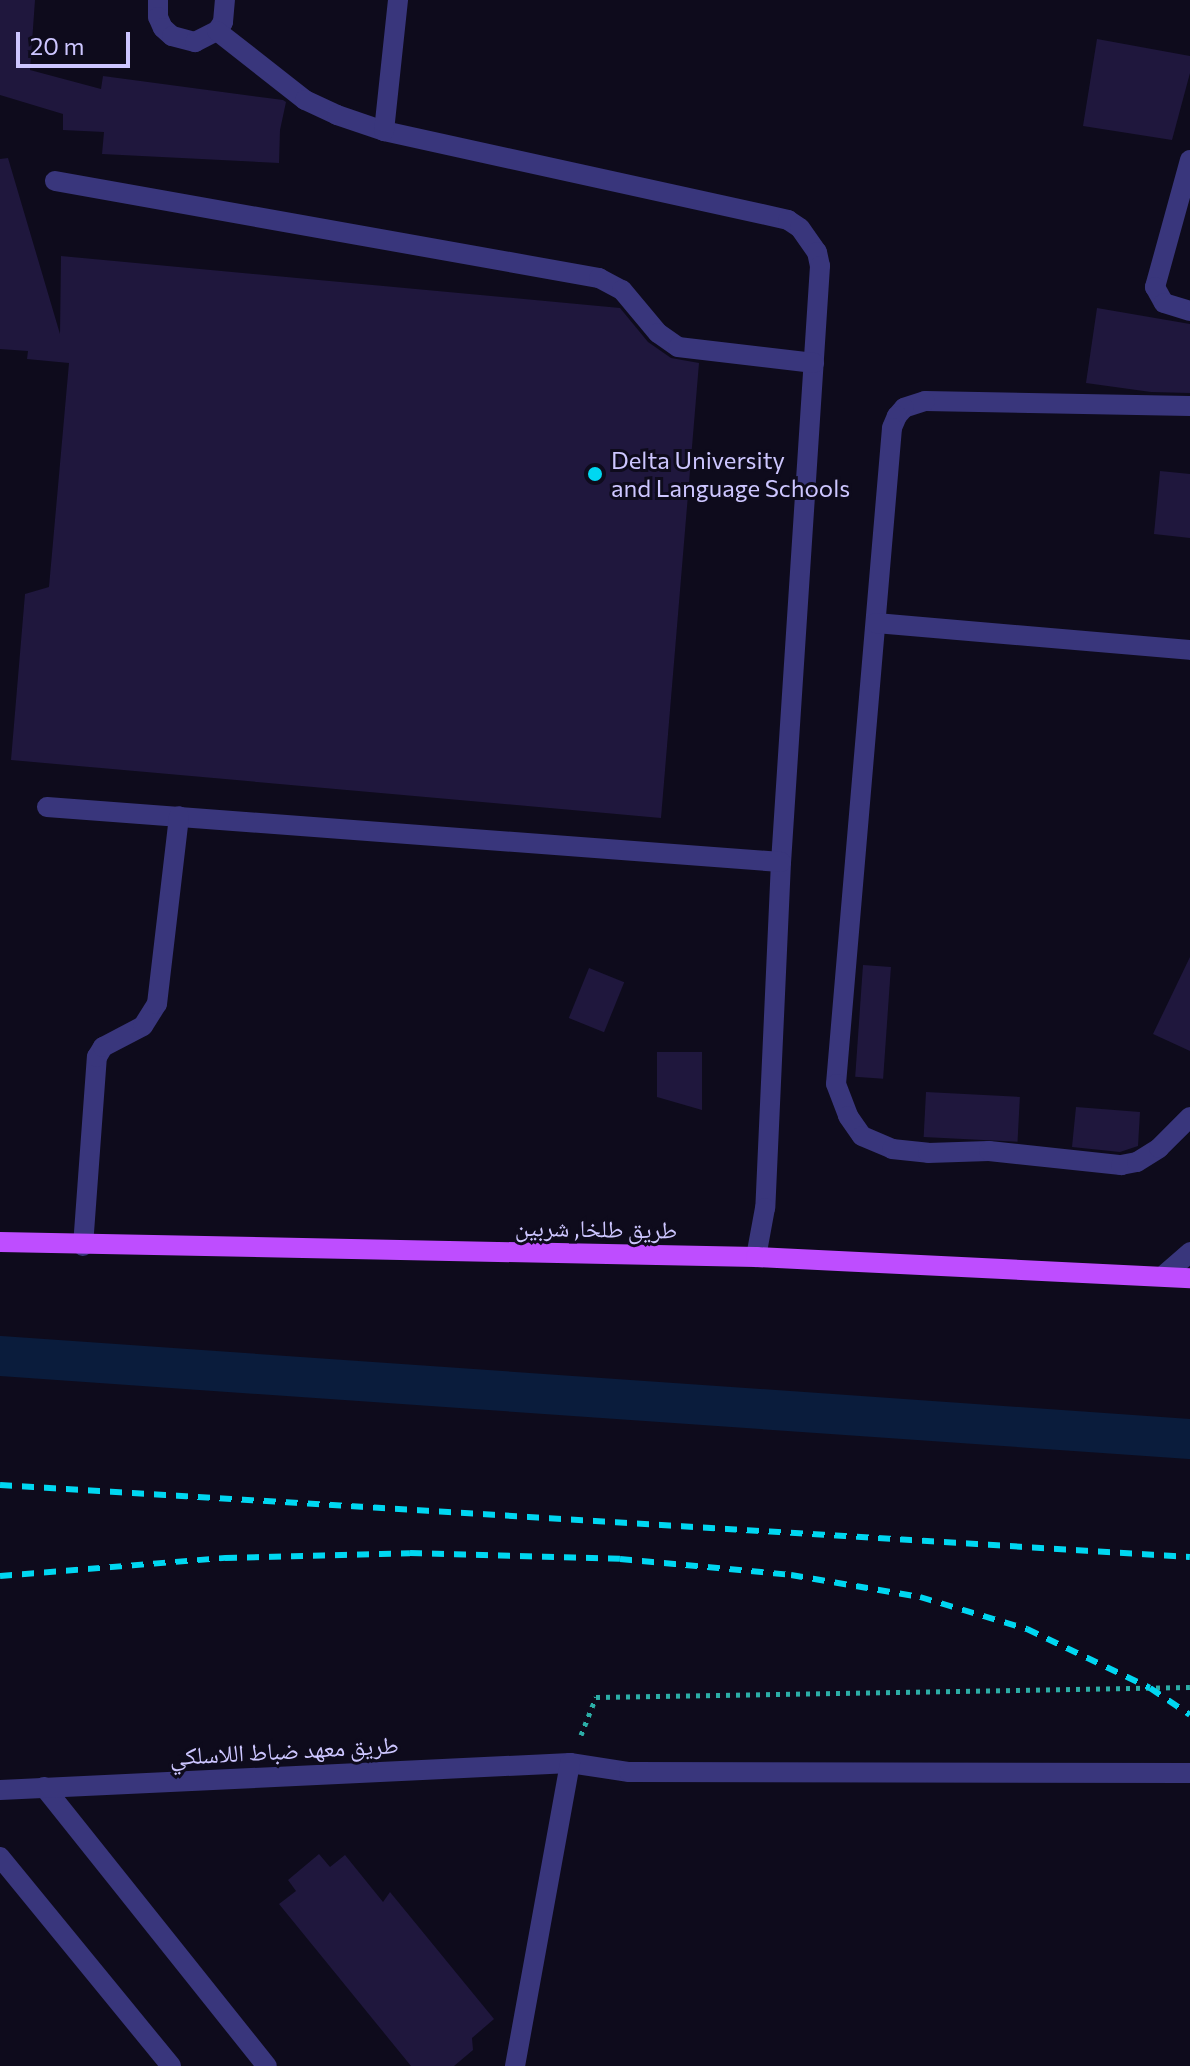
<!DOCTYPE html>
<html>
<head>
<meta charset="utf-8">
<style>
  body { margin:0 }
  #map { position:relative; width:1190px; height:2066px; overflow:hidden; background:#0e0b1c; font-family:Commissioner,"Noto Naskh Arabic",sans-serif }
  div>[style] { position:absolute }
  .canal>* { height:40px; margin:-20px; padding:0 20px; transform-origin:20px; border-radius:20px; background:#0a1c3c }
  .building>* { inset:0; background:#1f173d; transform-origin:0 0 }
  .path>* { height:5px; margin-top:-2.5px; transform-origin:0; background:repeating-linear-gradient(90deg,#2caea7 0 4px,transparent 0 10px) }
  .minor>* { height:20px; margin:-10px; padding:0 10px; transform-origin:10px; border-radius:10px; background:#39367c }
  .major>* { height:20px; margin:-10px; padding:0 10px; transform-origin:10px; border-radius:10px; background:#be4dff }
  .rail>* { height:6px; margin-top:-3px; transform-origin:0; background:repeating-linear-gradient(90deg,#00d7f1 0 12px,transparent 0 22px) }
  .dots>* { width:22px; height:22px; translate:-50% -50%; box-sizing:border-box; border:4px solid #0e0b1c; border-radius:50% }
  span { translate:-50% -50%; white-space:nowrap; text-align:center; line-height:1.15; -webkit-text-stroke:6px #0e0b1c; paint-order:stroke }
  .poi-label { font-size:24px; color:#cdc6ff }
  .left { translate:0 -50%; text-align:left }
  .street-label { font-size:24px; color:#cdc6ff }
  .scale { position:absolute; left:16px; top:32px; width:114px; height:36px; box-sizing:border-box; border:4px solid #cdc6ff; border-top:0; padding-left:10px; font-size:24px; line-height:28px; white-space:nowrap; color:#cdc6ff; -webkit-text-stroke:6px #0e0b1c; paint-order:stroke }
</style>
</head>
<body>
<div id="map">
  <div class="canal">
    <i style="left:0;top:1356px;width:1193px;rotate:3.99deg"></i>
  </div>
  <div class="building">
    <i style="clip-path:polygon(0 0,35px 0,30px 70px,101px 89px,103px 76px,283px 100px,286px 102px,280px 130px,279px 163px,102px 154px,104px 132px,63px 130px,63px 114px,0 95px)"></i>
    <i style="clip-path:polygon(1097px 39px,1190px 56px,1190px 73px,1172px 140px,1083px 126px)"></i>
    <i style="clip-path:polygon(8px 158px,60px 334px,61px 256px,620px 308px,648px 342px,671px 358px,699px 363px,661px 818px,11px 760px,25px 594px,49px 587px,69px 363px,27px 359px,28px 351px,0 349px,0 159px)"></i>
    <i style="clip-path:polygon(1097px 308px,1190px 324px,1190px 393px,1151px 392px,1086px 383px)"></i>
    <i style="clip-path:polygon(1160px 471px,1190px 474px,1190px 538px,1154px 534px)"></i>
    <i style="clip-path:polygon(1190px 957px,1190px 1051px,1153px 1034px)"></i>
    <i style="left:863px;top:965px;width:28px;height:112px;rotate:4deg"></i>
    <i style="left:589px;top:968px;width:38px;height:54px;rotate:22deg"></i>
    <i style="clip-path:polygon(657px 1052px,702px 1052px,702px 1110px,657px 1097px)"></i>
    <i style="left:926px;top:1092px;width:94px;height:45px;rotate:3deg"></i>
    <i style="clip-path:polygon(1076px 1107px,1140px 1112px,1138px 1146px,1120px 1152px,1072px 1147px)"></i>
    <i style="clip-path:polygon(319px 1854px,330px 1867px,345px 1855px,383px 1902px,390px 1892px,494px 2019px,472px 2038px,473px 2050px,454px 2066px,411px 2066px,279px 1904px,296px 1891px,288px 1880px)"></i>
  </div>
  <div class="path">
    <i style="left:581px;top:1735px;width:41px;rotate:-68.5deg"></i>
    <i style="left:596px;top:1697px;width:594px;rotate:-0.96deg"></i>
  </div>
  <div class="minor">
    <i style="left:158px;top:0;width:17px;rotate:90deg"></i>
    <i style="left:158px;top:17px;width:12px;rotate:66deg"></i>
    <i style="left:163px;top:28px;width:12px;rotate:42deg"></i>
    <i style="left:172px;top:36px;width:24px;rotate:15deg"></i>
    <i style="left:195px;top:42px;width:25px;rotate:-27deg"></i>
    <i style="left:217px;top:31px;width:11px;rotate:-56deg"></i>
    <i style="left:223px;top:22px;width:22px;rotate:-85deg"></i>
    <i style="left:217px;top:31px;width:112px;rotate:38.1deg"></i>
    <i style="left:305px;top:100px;width:35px;rotate:25deg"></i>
    <i style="left:337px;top:115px;width:50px;rotate:18.8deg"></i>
    <i style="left:384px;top:131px;width:414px;rotate:12.4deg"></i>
    <i style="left:788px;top:220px;width:14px;rotate:34deg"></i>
    <i style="left:800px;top:228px;width:29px;rotate:55deg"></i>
    <i style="left:817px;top:252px;width:14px;rotate:78deg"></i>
    <i style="left:820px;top:266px;width:597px;rotate:93.74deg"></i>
    <i style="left:781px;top:862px;width:346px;rotate:92.6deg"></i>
    <i style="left:765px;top:1208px;width:50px;rotate:100.4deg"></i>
    <i style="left:384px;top:131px;width:132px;rotate:-83.9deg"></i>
    <i style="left:1190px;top:160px;width:132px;rotate:105.4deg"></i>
    <i style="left:1155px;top:287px;width:18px;rotate:61deg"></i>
    <i style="left:1164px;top:303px;width:27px;rotate:17deg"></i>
    <i style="left:55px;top:181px;width:553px;rotate:10.11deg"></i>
    <i style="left:599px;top:278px;width:26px;rotate:28deg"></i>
    <i style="left:622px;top:290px;width:56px;rotate:50.1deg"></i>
    <i style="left:658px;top:333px;width:24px;rotate:35deg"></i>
    <i style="left:678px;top:347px;width:137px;rotate:6.7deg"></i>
    <i style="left:1190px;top:406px;width:265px;rotate:-178.9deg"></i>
    <i style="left:925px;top:401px;width:22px;rotate:162deg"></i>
    <i style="left:904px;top:408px;width:11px;rotate:131deg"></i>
    <i style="left:897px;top:416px;width:13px;rotate:113deg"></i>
    <i style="left:892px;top:428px;width:658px;rotate:94.88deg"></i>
    <i style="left:836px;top:1084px;width:34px;rotate:69deg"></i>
    <i style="left:848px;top:1116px;width:24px;rotate:55deg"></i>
    <i style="left:862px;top:1136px;width:33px;rotate:23deg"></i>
    <i style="left:892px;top:1149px;width:36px;rotate:6deg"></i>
    <i style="left:928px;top:1153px;width:61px;rotate:-1.9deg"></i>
    <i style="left:989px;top:1151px;width:133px;rotate:6.1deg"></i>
    <i style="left:1121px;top:1165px;width:16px;rotate:-11deg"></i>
    <i style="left:1137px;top:1162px;width:26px;rotate:-32deg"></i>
    <i style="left:1159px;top:1148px;width:44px;rotate:-45deg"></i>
    <i style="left:876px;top:623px;width:315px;rotate:4.9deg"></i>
    <i style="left:47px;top:807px;width:736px;rotate:4.29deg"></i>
    <i style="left:83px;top:1246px;width:190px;rotate:-85.8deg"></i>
    <i style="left:97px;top:1057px;width:12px;rotate:-59deg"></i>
    <i style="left:103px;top:1047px;width:45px;rotate:-27.7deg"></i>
    <i style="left:143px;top:1026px;width:26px;rotate:-58deg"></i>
    <i style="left:157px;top:1004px;width:189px;rotate:-83.3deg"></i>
    <i style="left:1164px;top:1275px;width:35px;rotate:-41deg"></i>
    <i style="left:44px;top:1787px;width:357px;rotate:51.4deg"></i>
    <i style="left:0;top:1790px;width:571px;rotate:-2.71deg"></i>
    <i style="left:570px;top:1763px;width:60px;rotate:8.7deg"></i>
    <i style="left:629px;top:1772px;width:561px;rotate:0.1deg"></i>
    <i style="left:0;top:1857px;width:270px;rotate:50.7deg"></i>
    <i style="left:515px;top:2066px;width:308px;rotate:-79.7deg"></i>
  </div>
  <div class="major">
    <i style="left:0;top:1242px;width:756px;rotate:1.14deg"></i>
    <i style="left:756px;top:1257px;width:435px;rotate:2.8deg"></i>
  </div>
  <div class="rail">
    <i style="left:0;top:1485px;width:1192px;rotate:3.46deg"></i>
    <i style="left:0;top:1576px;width:226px;rotate:-4.6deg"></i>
    <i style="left:225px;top:1558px;width:185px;rotate:-1.5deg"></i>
    <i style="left:410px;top:1553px;width:210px;rotate:1.6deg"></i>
    <i style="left:620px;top:1559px;width:172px;rotate:5.3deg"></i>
    <i style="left:791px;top:1575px;width:131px;rotate:9.7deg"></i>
    <i style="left:920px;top:1597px;width:112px;rotate:16.7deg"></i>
    <i style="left:1027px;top:1629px;width:136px;rotate:25.6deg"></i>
    <i style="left:1150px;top:1688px;width:48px;rotate:34deg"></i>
  </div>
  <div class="dots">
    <i style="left:595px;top:474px;background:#00d7f1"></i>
  </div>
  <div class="poi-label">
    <span class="left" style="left:611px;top:474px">Delta University<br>and Language Schools</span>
  </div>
  <div class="street-label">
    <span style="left:596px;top:1228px;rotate:1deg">طريق طلخا, شربين</span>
    <span style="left:284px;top:1750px;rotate:-3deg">طريق معهد ضباط اللاسلكي</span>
  </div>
  <div class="scale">20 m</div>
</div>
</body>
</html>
